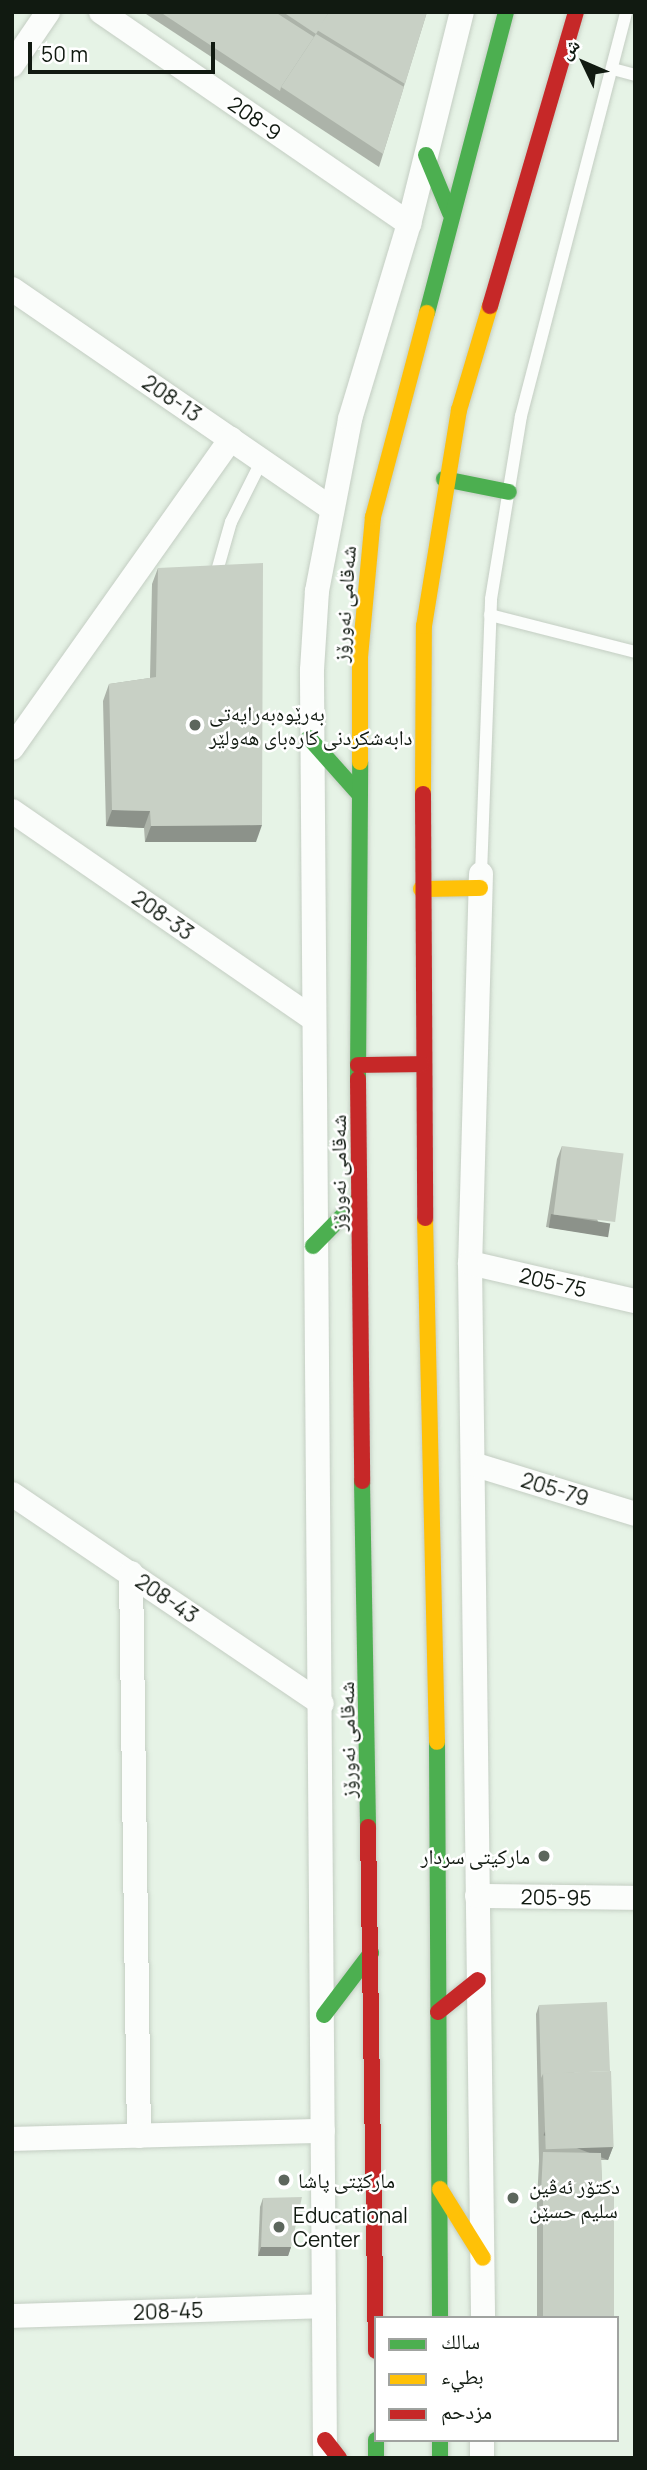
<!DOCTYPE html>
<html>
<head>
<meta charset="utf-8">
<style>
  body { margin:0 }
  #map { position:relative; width:647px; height:2470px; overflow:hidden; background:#e6f3e6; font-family:Manrope,"Noto Naskh Arabic",sans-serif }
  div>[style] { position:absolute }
  .roads { filter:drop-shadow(0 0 2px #c4cec3) drop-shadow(0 0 2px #c4cec3) }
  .lane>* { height:12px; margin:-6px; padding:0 6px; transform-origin:6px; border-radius:6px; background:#fbfdfb }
  .street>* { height:24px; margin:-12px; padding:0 12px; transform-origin:12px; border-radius:12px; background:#fbfdfb }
  .fast>* { height:16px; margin:-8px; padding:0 8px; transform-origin:8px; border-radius:8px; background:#4caf50 }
  .slow>* { height:16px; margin:-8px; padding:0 8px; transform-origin:8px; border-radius:8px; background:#ffc107 }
  .jam>* { height:16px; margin:-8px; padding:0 8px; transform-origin:8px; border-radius:8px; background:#c62828 }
  .wall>* { inset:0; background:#acb3a9 }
  .shaded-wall>* { inset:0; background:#8c928a; transform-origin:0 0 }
  .building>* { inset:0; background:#c8d0c5; transform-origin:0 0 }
  .dots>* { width:19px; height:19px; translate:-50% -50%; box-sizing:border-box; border:4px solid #fff; border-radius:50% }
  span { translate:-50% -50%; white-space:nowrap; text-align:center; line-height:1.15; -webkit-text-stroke:5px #fff; paint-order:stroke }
  .street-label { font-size:21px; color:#111a11 }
  .poi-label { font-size:21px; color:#111a11 }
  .left { translate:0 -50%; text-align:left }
  .right { translate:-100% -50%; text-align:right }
  .frame { position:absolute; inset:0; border:14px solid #111a11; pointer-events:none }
  .legend { position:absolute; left:374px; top:2316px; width:245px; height:126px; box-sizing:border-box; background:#fff; border:2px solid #a0a3a0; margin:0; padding:9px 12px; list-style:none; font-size:21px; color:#111a11 }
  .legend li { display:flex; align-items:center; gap:14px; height:35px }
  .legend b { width:35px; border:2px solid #a0a3a0 }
  .north { position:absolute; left:549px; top:28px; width:70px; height:70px; -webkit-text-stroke:5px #fff; paint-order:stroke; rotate:314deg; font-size:19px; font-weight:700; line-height:28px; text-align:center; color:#111a11 }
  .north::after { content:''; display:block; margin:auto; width:24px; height:32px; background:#111a11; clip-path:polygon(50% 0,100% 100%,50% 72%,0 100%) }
  .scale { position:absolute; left:28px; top:42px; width:187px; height:32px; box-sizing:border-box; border:4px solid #111a11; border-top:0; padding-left:9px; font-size:21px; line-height:24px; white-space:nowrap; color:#111a11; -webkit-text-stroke:5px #fff; paint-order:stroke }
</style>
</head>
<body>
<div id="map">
  <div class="roads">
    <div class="lane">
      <i style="left:613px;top:69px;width:23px;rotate:15deg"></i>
      <i style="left:217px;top:571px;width:51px;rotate:-74.1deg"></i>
      <i style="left:231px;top:522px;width:69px;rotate:-63.4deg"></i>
      <i style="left:490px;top:615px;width:150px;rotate:14.3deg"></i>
      <i style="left:481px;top:874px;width:275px;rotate:-87.9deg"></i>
      <i style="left:491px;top:599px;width:185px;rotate:-80.7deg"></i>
      <i style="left:521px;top:416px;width:417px;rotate:-75.4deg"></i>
    </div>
    <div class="street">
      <i style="left:101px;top:12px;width:374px;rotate:34.5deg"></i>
      <i style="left:12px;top:65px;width:64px;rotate:-55.8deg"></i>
      <i style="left:12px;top:289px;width:387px;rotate:34.5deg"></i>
      <i style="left:12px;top:748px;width:379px;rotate:-54.7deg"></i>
      <i style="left:12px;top:811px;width:366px;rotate:34.6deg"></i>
      <i style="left:481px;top:874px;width:389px;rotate:91.6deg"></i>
      <i style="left:470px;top:1263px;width:1055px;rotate:89.29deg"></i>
      <i style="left:470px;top:1263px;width:169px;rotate:13deg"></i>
      <i style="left:476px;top:1465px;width:166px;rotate:17.1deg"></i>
      <i style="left:12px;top:1494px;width:374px;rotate:34.1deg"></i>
      <i style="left:131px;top:1573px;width:563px;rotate:89.19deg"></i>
      <i style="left:477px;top:1896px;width:158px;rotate:0.7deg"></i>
      <i style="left:12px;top:2139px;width:311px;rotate:-1.5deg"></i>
      <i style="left:12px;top:2316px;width:312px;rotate:-1.8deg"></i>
      <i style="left:325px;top:2453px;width:1783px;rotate:-90.42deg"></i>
      <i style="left:312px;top:670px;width:79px;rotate:-86.4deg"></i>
      <i style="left:317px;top:591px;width:175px;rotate:-79.1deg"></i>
      <i style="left:350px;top:419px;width:204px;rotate:-73.2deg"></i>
      <i style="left:409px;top:224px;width:219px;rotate:-76deg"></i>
      <i style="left:482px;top:2458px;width:18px;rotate:-90deg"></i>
    </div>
    <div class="fast">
      <i style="left:426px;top:155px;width:63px;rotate:67.5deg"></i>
      <i style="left:427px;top:313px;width:311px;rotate:-75.3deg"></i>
      <i style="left:444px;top:479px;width:66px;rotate:11.3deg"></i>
      <i style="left:309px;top:738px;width:75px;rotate:48.2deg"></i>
      <i style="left:358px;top:1079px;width:317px;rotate:-89.6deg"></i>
      <i style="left:313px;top:1246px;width:64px;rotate:-45.6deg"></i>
      <i style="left:362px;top:1481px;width:346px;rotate:89deg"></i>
      <i style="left:437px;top:1742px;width:576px;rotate:89.7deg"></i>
      <i style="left:324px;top:2015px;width:78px;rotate:-52.8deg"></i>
      <i style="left:376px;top:2440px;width:18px;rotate:90deg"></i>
      <i style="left:440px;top:2440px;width:18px;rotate:90deg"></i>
    </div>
    <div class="slow">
      <i style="left:360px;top:762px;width:105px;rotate:-90deg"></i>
      <i style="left:360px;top:657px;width:141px;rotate:-84.7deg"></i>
      <i style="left:373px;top:517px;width:211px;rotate:-75.2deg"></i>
      <i style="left:423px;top:794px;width:168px;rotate:-89.7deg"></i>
      <i style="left:424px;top:626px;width:219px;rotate:-80.8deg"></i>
      <i style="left:459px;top:410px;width:109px;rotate:-73.4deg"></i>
      <i style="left:421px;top:889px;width:59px;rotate:-1deg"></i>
      <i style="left:425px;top:1218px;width:524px;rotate:88.69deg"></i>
      <i style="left:440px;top:2189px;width:81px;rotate:58.1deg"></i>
    </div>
    <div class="jam">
      <i style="left:490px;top:306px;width:306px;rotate:-73.7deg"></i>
      <i style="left:423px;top:794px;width:424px;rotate:89.7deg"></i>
      <i style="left:358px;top:1065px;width:63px;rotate:-0.9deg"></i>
      <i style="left:358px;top:1079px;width:402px;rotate:89.4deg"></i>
      <i style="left:368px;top:1827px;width:524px;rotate:89.13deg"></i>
      <i style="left:438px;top:2012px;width:51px;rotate:-38.7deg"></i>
      <i style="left:325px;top:2440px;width:23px;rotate:52deg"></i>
    </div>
  </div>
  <div class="wall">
    <i style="clip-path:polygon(143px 12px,427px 12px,379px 167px)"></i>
    <i style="clip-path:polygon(158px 568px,256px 842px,145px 842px,144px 828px,106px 826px,103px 701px,109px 684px,150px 678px,152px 584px)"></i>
    <i style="clip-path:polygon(562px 1146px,605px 1236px,546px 1227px,557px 1159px)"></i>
    <i style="clip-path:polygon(539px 2005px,613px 2147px,608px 2160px,601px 2160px,602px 2186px,613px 2318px,537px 2318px,537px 2202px,539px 2161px,536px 2014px)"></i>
    <i style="clip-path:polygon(263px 2198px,291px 2247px,288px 2256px,258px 2256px,260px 2207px)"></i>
  </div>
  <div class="shaded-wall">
    <i style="clip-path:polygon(112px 810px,150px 811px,144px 828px,106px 826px)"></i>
    <i style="clip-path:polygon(262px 825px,256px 842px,145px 842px,151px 826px)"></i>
    <i style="left:551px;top:1214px;width:60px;height:14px;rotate:9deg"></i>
    <i style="left:613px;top:2147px;width:14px;height:69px;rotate:111deg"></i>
    <i style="clip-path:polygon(261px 2247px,291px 2247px,288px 2256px,258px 2256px)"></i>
  </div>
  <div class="building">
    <i style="clip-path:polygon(160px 12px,275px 12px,314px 37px,281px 87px,280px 91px)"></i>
    <i style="clip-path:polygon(283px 12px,329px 12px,316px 34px)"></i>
    <i style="clip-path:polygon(329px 12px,427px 12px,405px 84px,317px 30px)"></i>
    <i style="clip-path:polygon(316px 34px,404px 87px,383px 154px,281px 87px)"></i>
    <i style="clip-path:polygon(263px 563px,262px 825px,151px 826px,150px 811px,112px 810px,109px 684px,156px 677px,158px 568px)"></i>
    <i style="left:562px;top:1146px;width:62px;height:69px;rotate:7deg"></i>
    <i style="clip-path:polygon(607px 2002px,610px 2071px,543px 2074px,541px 2078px,539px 2005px)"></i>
    <i style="left:611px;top:2071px;width:76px;height:68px;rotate:88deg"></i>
    <i style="clip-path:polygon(543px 2152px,601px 2153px,602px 2186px,543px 2186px,541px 2193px)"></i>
    <i style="left:543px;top:2186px;width:71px;height:132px"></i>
    <i style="clip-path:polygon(302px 2197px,291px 2247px,261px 2247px,263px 2198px)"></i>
  </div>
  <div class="dots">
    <i style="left:195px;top:725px;background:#5c665c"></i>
    <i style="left:544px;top:1856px;background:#5c665c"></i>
    <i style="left:284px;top:2180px;background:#5c665c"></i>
    <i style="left:513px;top:2198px;background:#5c665c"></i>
    <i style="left:279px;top:2227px;background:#5c665c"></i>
  </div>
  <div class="street-label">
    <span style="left:255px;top:118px;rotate:35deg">208-9</span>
    <span style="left:172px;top:398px;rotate:34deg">208-13</span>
    <span style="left:344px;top:604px;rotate:-86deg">شەقامی نەورۆز</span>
    <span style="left:163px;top:915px;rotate:35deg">208-33</span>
    <span style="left:338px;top:1173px;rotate:-90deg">شەقامی نەورۆز</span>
    <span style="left:553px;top:1282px;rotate:13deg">205-75</span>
    <span style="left:555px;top:1489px;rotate:17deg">205-79</span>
    <span style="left:167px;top:1598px;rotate:34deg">208-43</span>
    <span style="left:347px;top:1740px;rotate:-91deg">شەقامی نەورۆز</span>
    <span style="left:556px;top:1897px;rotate:1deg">205-95</span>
    <span style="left:168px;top:2311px;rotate:-2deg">208-45</span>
  </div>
  <div class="poi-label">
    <span class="left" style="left:209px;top:725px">بەرێوەبەرایەتی<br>دابەشکردنی کارەبای هەولێر</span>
    <span class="right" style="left:530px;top:1856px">ماركيتى سردار</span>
    <span class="left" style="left:298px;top:2180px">مارکێتی پاشا</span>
    <span class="left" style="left:529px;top:2198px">دکتۆر ئەڤین<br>سلیم حسێن</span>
    <span class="left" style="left:293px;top:2227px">Educational<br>Center</span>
  </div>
  <div class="frame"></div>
  <ul class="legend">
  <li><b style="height:9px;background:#4caf50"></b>سالك</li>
  <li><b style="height:9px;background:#ffc107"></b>بطيء</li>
  <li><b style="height:9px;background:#c62828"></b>مزدحم</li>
  </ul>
  <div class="north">ش</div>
  <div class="scale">50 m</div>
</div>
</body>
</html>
